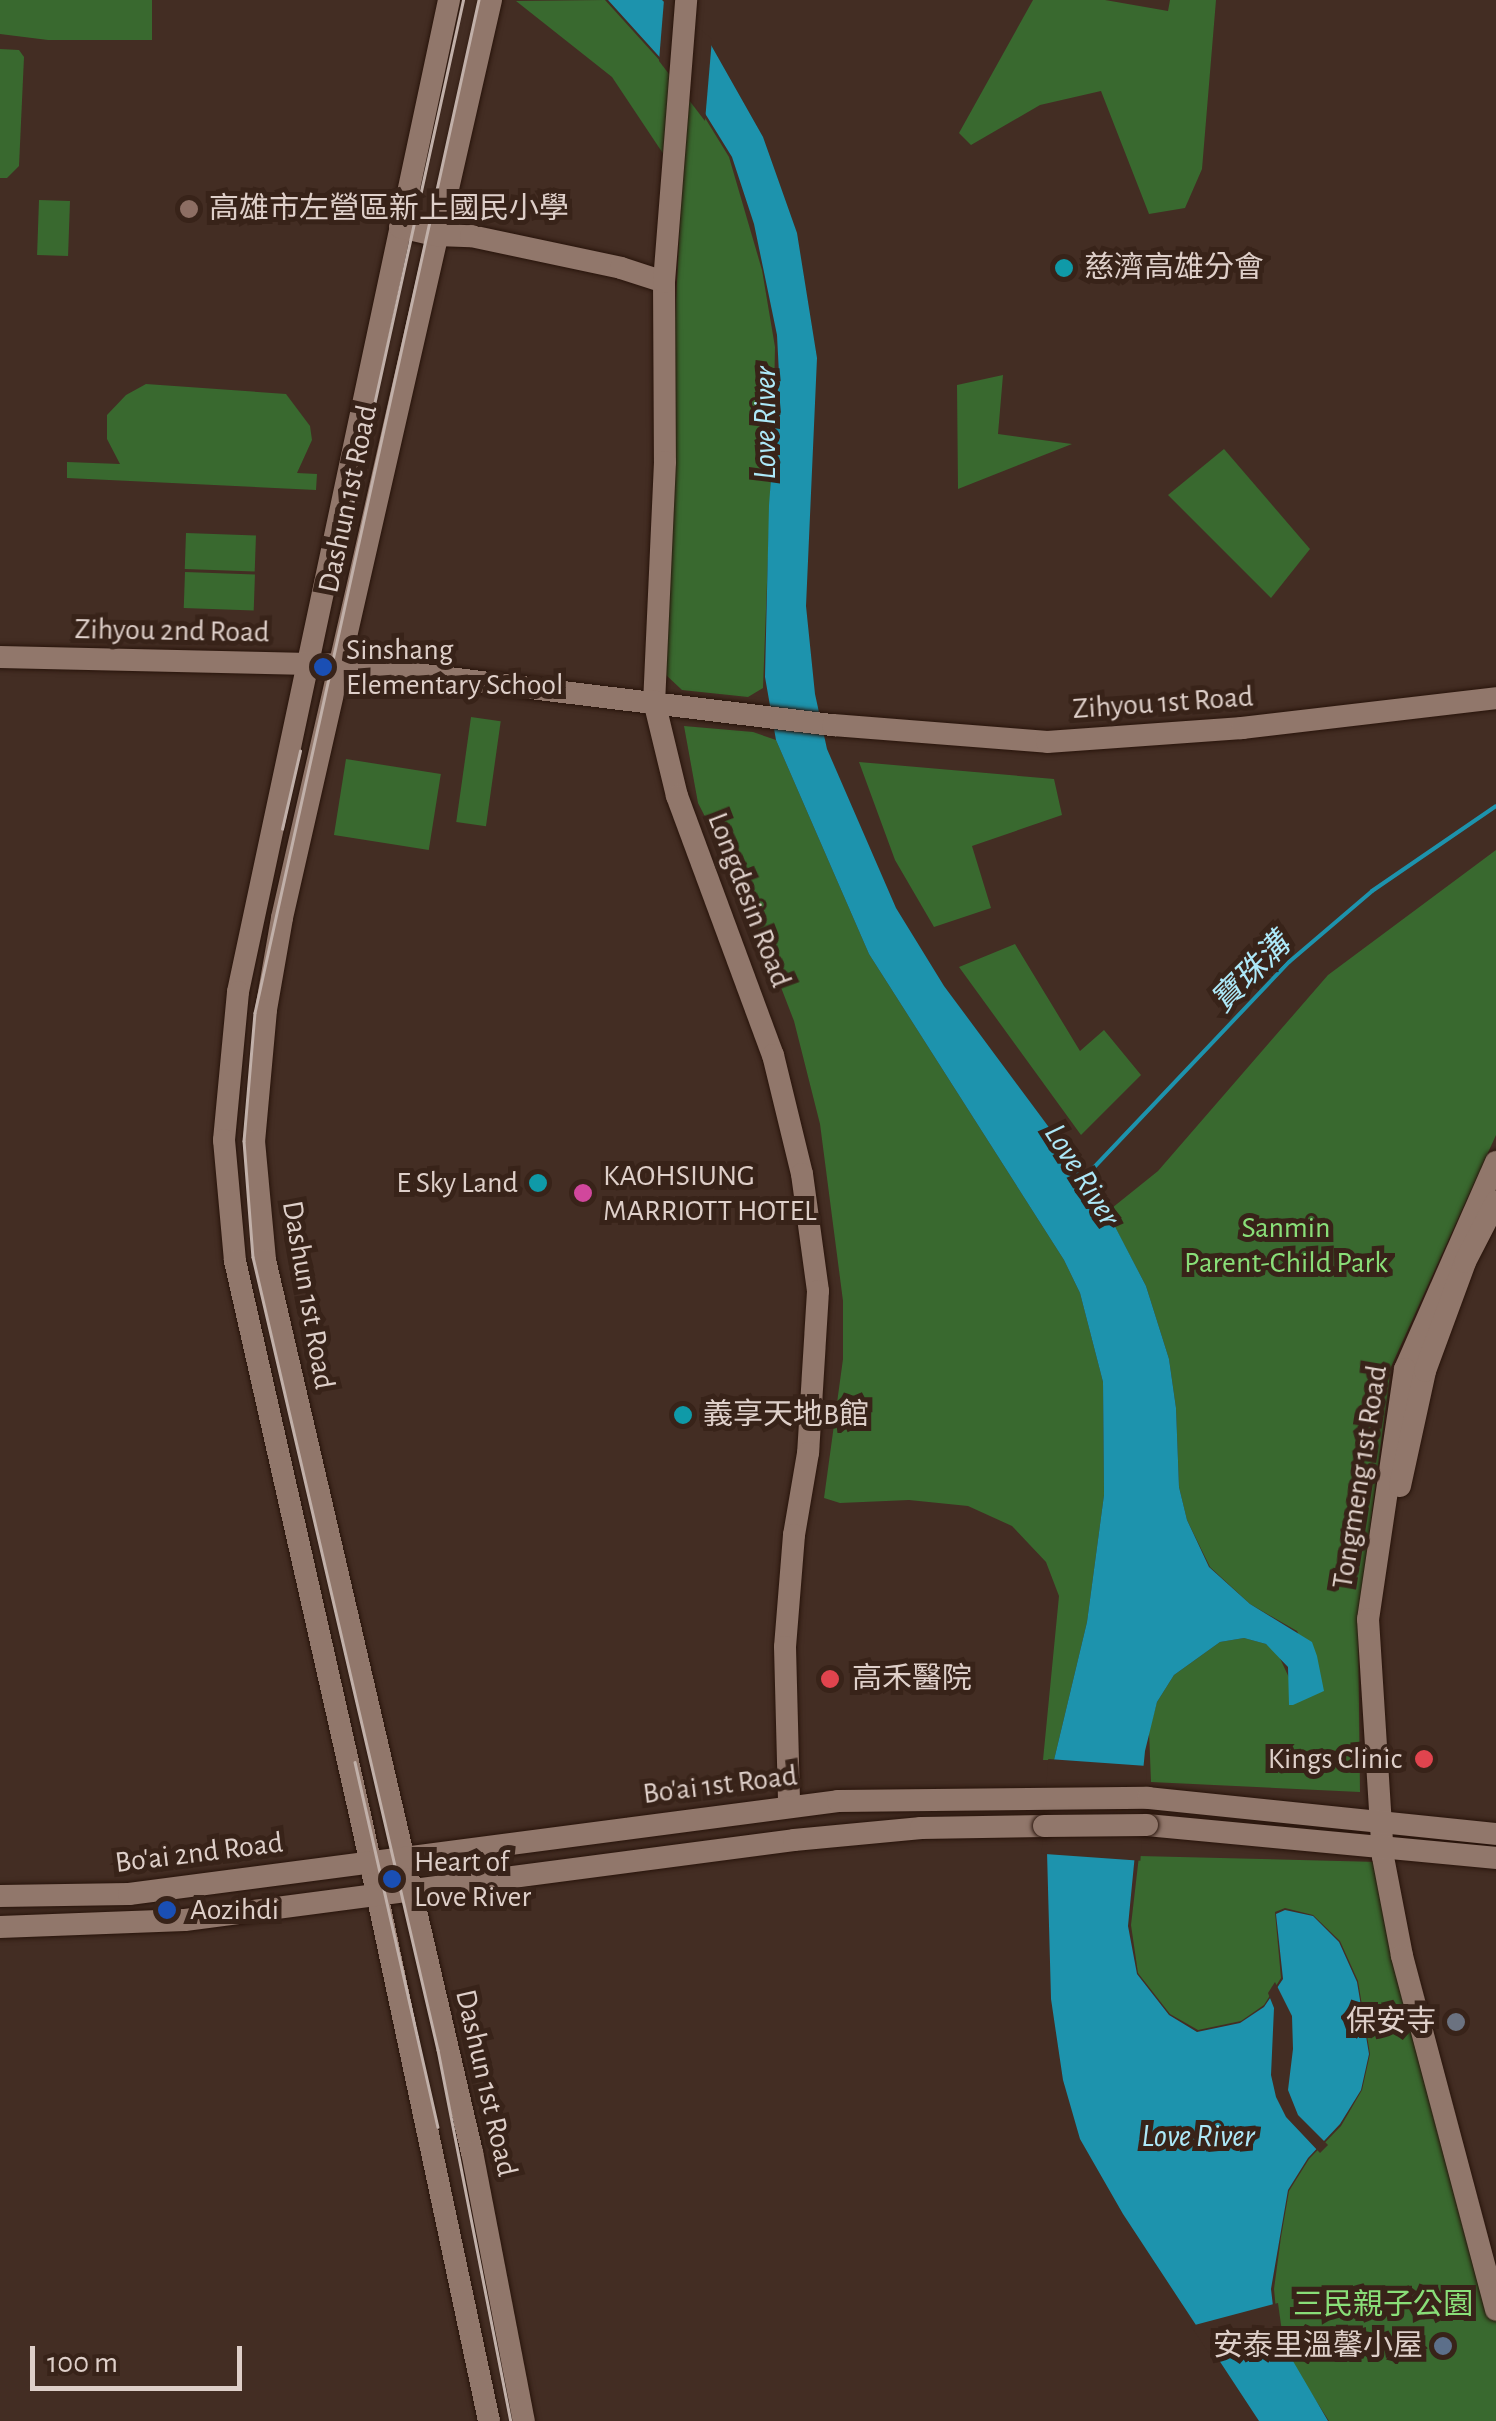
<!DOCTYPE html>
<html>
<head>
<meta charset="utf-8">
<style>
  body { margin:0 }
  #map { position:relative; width:1496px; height:2421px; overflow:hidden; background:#432d23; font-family:"Alegreya Sans","Noto Sans TC",sans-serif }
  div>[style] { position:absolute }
  .green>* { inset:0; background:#39692f; transform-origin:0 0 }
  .water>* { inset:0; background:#1d93ad }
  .pier>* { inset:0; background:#432d23; transform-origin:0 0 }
  .stream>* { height:4px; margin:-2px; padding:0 2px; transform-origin:2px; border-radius:2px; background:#1d93ad }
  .roads { filter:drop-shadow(0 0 2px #28140b) drop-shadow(0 0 2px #28140b) }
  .secondary>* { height:22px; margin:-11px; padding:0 11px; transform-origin:11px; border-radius:11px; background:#91776b }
  .tram>* { height:2.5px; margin:-1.25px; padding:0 1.25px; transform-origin:1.25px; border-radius:1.25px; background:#c1b0a9 }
  .bridges { filter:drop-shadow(0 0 2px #28140b) drop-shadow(0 0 2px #28140b) }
  .secondary-bridge>* { height:22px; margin:-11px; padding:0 11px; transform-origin:11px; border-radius:11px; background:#91776b }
  .dots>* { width:28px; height:28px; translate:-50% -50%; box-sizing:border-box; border:5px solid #382319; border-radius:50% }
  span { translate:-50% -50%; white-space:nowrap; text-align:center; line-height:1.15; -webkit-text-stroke:10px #382319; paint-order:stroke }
  .poi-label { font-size:30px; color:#decfc9 }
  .left { translate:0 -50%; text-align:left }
  .right { translate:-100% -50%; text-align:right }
  .street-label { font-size:30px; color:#decfc9 }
  .park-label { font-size:30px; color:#89de78 }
  .water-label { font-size:32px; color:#ade8f8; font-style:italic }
  .scale { position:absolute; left:30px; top:2346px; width:212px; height:45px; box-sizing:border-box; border:5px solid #decfc9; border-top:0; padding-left:12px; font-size:30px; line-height:35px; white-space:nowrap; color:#decfc9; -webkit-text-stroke:8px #382319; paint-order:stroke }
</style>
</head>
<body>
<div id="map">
  <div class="green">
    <i style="clip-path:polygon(0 0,152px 0,152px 40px,48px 40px,0 34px)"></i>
    <i style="clip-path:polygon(605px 0,691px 95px,729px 157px,762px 270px,775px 347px,774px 399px,763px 688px,748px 697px,682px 690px,665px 674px,672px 380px,682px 182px,612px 77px,516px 1px)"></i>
    <i style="clip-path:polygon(1033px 0,1105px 0,1168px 11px,1170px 0,1216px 0,1202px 169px,1185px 208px,1149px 214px,1101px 91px,1040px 105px,971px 145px,959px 133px)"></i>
    <i style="clip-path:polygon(0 49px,19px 50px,24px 57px,19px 166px,7px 178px,0 178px)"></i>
    <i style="left:39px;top:200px;width:31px;height:55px;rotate:2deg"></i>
    <i style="clip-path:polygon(1003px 375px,998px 434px,1072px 444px,958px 489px,957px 385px)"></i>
    <i style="clip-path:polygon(146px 384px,286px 394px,310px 426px,312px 440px,297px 473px,317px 474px,316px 490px,67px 478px,67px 462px,120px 464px,107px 439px,107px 415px,126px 395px)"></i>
    <i style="clip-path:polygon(1224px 449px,1310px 549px,1271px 598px,1168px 495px)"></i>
    <i style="left:186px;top:533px;width:70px;height:36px;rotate:2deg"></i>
    <i style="left:185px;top:572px;width:70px;height:36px;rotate:2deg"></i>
    <i style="left:471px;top:717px;width:30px;height:106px;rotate:8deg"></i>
    <i style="clip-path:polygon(684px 726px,753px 732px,776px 740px,869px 954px,1064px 1260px,1080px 1293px,1103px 1382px,1104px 1495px,1087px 1622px,1054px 1760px,1043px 1760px,1059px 1596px,1046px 1562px,1012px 1526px,968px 1506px,909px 1500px,840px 1503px,824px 1498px,843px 1359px,843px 1301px,820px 1124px,794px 1021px,746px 897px,698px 803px)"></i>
    <i style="left:346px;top:759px;width:96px;height:77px;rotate:9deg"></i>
    <i style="clip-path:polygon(859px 762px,1054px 779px,1062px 815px,972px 846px,991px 908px,934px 927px,895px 860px)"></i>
    <i style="clip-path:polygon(1496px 850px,1496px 1135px,1391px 1367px,1358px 1619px,1360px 1792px,1151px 1782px,1149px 1731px,1157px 1702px,1174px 1675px,1220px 1642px,1244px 1638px,1266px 1644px,1278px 1654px,1291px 1682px,1289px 1704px,1323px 1691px,1297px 1631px,1250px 1604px,1210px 1567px,1187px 1520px,1179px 1487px,1176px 1408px,1169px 1359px,1146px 1286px,1107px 1212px,1158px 1171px,1328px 975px)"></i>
    <i style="clip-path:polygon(1015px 944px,1080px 1051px,1104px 1030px,1141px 1075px,1081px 1135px,959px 967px)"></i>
    <i style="clip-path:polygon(1139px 1856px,1379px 1862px,1496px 2317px,1496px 2421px,1329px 2421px,1295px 2368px,1278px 2332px,1274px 2289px,1281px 2237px,1289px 2191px,1309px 2159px,1341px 2126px,1362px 2090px,1370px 2054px,1358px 1981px,1340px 1941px,1313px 1915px,1285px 1908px,1275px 1912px,1281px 1978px,1264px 2005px,1241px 2021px,1198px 2030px,1170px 2014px,1138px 1973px,1131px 1925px)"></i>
  </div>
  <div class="water">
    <i style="clip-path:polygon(608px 0,662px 0,711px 45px,763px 137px,797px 233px,817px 358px,806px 606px,815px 694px,827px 749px,896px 908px,944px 986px,1097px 1192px,1146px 1286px,1169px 1359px,1176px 1408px,1179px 1487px,1187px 1520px,1209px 1567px,1250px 1604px,1312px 1642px,1317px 1656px,1324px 1691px,1293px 1705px,1289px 1705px,1288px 1667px,1266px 1644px,1244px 1638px,1220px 1642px,1174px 1675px,1157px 1702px,1145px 1751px,1128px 1926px,1137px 1974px,1169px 2015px,1197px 2032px,1240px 2023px,1264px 2007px,1283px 1979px,1276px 1914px,1285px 1910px,1313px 1916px,1339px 1942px,1357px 1982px,1369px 2054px,1361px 2090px,1340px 2124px,1308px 2158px,1288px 2190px,1271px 2289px,1276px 2332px,1328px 2421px,1259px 2421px,1123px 2214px,1080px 2139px,1063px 2080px,1051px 1999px,1047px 1852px,1054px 1760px,1087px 1622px,1104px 1495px,1103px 1382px,1080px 1293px,1064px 1260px,869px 954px,776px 740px,765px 677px,769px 505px,779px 374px,777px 335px,754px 224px,732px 157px,693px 94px)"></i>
  </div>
  <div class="pier">
    <i style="clip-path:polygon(664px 0,712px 39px,705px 121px,659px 61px)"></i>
    <i style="left:1147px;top:1766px;width:95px;height:99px;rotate:94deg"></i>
    <i style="clip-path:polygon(1275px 1982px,1292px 2016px,1293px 2049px,1288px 2090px,1298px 2115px,1328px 2145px,1320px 2153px,1286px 2117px,1276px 2097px,1271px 2075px,1274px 2008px,1268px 1993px)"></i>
    <i style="clip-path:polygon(1278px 2303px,1282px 2332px,1209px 2353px,1191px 2326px)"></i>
  </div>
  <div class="stream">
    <i style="left:1082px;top:1180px;width:301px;rotate:-46.5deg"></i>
    <i style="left:1289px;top:962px;width:109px;rotate:-40.5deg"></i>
    <i style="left:1372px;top:891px;width:150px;rotate:-34.4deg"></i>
  </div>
  <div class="roads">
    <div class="secondary">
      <i style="left:449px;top:0;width:1014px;rotate:102.01deg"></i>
      <i style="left:238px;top:992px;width:149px;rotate:95.4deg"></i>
      <i style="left:224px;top:1140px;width:121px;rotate:84.8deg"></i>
      <i style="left:235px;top:1261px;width:581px;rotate:77.28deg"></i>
      <i style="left:363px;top:1828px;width:606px;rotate:78deg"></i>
      <i style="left:491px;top:0;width:941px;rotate:102.83deg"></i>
      <i style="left:282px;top:918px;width:93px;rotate:99.9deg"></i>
      <i style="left:266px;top:1010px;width:132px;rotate:95.2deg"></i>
      <i style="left:254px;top:1141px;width:120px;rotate:84.7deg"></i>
      <i style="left:265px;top:1260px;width:916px;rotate:76.94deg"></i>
      <i style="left:472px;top:2152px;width:274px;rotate:79.1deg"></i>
      <i style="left:400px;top:227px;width:37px;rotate:13deg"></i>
      <i style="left:436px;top:235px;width:35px;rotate:2deg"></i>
      <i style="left:471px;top:236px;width:153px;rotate:12deg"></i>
      <i style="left:621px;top:268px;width:45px;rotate:18deg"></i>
      <i style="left:664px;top:282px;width:180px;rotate:89.7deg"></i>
      <i style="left:665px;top:462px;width:239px;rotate:92.6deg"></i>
      <i style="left:654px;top:701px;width:98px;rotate:76.4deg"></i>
      <i style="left:677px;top:796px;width:276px;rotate:69.7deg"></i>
      <i style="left:773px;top:1055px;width:122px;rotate:76.3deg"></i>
      <i style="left:802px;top:1174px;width:118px;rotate:82.2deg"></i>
      <i style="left:818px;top:1291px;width:162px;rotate:93.5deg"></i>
      <i style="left:808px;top:1453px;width:83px;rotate:99.7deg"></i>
      <i style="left:794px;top:1535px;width:112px;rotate:94.6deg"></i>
      <i style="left:785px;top:1647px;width:158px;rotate:88.5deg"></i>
      <i style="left:664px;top:282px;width:283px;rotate:-85.5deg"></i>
      <i style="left:0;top:657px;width:343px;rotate:1.3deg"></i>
      <i style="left:343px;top:665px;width:494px;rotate:7deg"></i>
      <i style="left:833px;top:725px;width:215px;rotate:4.5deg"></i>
      <i style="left:1047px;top:742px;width:196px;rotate:-4.1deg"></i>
      <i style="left:1242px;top:728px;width:256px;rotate:-6.7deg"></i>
      <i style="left:1496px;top:1162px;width:226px;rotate:113.7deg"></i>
      <i style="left:1405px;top:1369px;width:253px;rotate:98.4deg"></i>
      <i style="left:1368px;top:1619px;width:238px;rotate:86.4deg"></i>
      <i style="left:1383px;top:1857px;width:101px;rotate:79.1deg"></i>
      <i style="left:1402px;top:1956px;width:366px;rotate:75.1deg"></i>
      <i style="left:1400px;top:1486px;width:118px;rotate:-77.7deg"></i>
      <i style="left:1425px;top:1371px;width:116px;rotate:-69.8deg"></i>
      <i style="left:1465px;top:1262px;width:68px;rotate:-62.7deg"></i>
      <i style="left:1147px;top:1825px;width:351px;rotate:5.4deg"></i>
      <i style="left:0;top:1896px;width:129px;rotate:-0.9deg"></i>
      <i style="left:129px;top:1894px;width:715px;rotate:-7.47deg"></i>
      <i style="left:838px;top:1801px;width:310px;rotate:-0.6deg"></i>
      <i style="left:1148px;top:1798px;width:350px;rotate:5.9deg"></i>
      <i style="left:0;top:1927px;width:185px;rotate:-2.2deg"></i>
      <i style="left:185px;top:1920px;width:614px;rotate:-7.48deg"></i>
      <i style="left:794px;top:1840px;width:128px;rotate:-5.4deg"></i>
      <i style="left:921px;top:1828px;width:123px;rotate:-0.9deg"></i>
    </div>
  </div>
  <div class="tram">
    <i style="left:479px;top:0;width:1037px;rotate:102.47deg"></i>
    <i style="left:255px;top:1013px;width:128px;rotate:94.9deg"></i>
    <i style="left:244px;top:1141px;width:116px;rotate:85.6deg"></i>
    <i style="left:253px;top:1257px;width:814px;rotate:76.87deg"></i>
    <i style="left:438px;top:2050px;width:378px;rotate:78.9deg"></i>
    <i style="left:341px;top:555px;width:568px;rotate:-77.6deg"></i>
    <i style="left:282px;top:829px;width:80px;rotate:-77deg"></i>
    <i style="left:355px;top:1762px;width:374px;rotate:77.2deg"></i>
  </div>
  <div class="bridges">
    <div class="secondary-bridge">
      <i style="left:1044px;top:1826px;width:103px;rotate:-0.6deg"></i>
    </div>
  </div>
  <div class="dots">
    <i style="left:189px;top:209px;background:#8d6e63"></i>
    <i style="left:1064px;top:268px;background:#0f9aa8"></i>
    <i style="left:323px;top:667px;background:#1a4fb4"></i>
    <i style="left:538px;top:1183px;background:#0f9aa8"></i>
    <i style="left:583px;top:1193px;background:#d1479c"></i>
    <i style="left:683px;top:1415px;background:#0f9aa8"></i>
    <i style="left:830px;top:1679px;background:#e0444e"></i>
    <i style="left:1424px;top:1759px;background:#e0444e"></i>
    <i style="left:392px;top:1879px;background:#1a4fb4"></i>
    <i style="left:167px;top:1910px;background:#1a4fb4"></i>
    <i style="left:1456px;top:2022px;background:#6b7280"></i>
    <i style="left:1443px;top:2346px;background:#5c6f8a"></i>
  </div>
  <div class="poi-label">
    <span class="left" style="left:209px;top:209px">高雄市左營區新上國民小學</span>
    <span class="left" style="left:1084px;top:268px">慈濟高雄分會</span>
    <span class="left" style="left:346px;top:667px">Sinshang<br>Elementary School</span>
    <span class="left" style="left:603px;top:1193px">KAOHSIUNG<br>MARRIOTT HOTEL</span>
    <span class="right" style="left:518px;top:1183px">E Sky Land</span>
    <span class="left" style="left:703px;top:1415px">義享天地B館</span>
    <span class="left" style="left:852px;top:1679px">高禾醫院</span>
    <span class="right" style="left:1402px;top:1759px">Kings Clinic</span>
    <span class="left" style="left:414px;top:1879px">Heart of<br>Love River</span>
    <span class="left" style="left:190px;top:1910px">Aozihdi</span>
    <span class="right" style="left:1436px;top:2022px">保安寺</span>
    <span class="right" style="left:1423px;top:2346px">安泰里溫馨小屋</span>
  </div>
  <div class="street-label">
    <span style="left:348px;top:499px;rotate:-78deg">Dashun 1st Road</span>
    <span style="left:172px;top:631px;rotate:1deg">Zihyou 2nd Road</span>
    <span style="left:1163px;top:703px;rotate:-4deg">Zihyou 1st Road</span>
    <span style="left:749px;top:900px;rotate:69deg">Longdesin Road</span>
    <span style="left:308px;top:1295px;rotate:80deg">Dashun 1st Road</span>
    <span style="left:1360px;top:1477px;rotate:-81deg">Tongmeng 1st Road</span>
    <span style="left:720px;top:1785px;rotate:-7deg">Bo'ai 1st Road</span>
    <span style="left:199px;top:1853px;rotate:-7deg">Bo'ai 2nd Road</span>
    <span style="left:486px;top:2083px;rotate:77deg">Dashun 1st Road</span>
  </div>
  <div class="park-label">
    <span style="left:1286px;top:1245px">Sanmin<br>Parent-Child Park</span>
    <span style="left:1383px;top:2305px">三民親子公園</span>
  </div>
  <div class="water-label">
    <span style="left:765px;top:423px;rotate:-90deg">Love River</span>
    <span style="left:1251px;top:973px;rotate:-45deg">寶珠溝</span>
    <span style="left:1082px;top:1175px;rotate:58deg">Love River</span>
    <span style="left:1198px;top:2136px">Love River</span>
  </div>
  <div class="scale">100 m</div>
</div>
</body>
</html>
